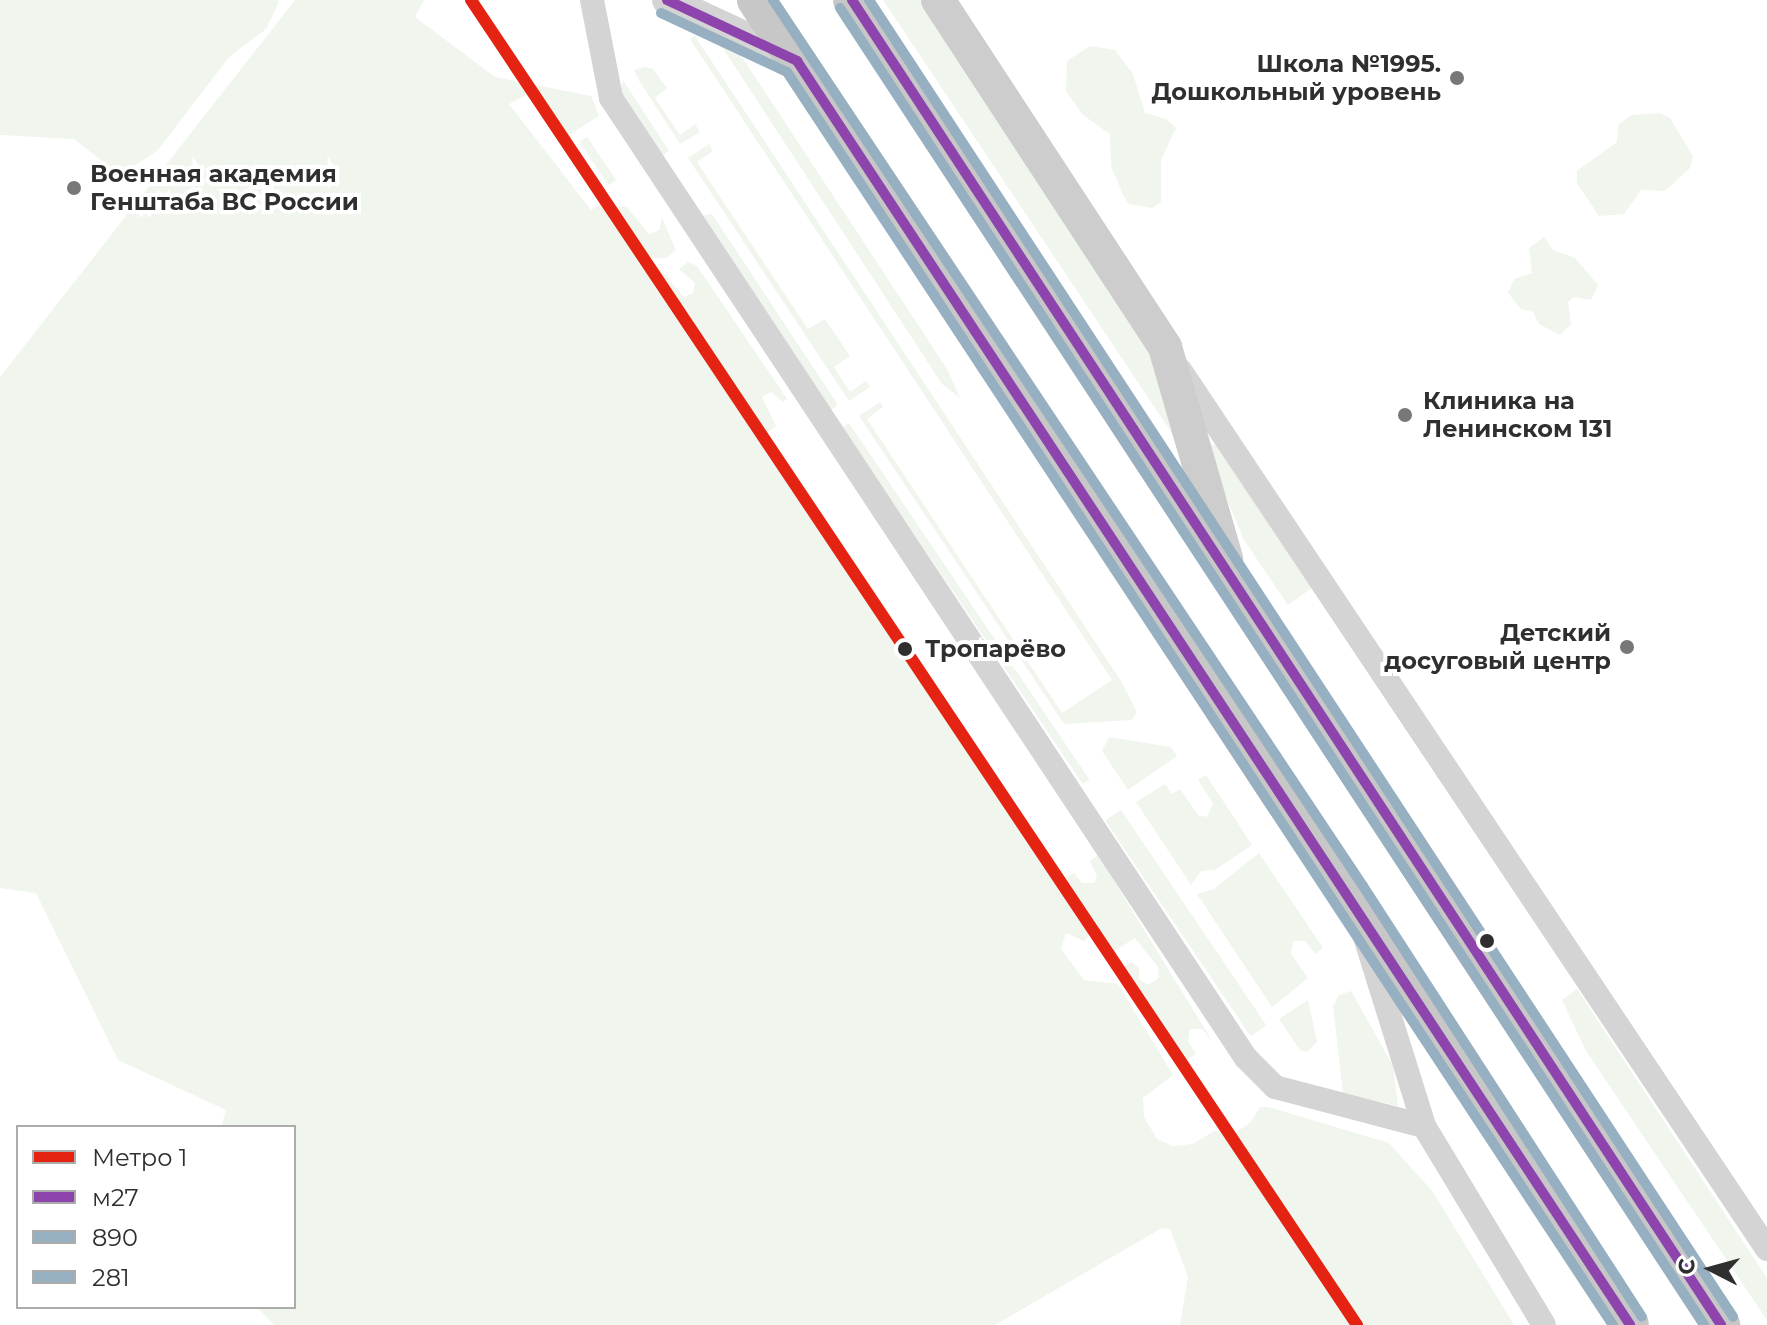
<!DOCTYPE html>
<html>
<head>
<meta charset="utf-8">
<style>
  body { margin:0 }
  #map { position:relative; width:1767px; height:1325px; overflow:hidden; background:#fff; font-family:Montserrat,sans-serif }
  div>[style] { position:absolute }
  .green>* { inset:0; background:#f0f5ed; transform-origin:0 0 }
  .minor>* { height:24px; margin:-12px; padding:0 12px; transform-origin:12px; border-radius:12px; background:#d4d4d4 }
  .tertiary>* { height:30px; margin:-15px; padding:0 15px; transform-origin:15px; border-radius:15px; background:#d4d4d4 }
  .secondary>* { height:34px; margin:-17px; padding:0 17px; transform-origin:17px; border-radius:17px; background:#cdcdcd }
  .primary>* { height:38px; margin:-19px; padding:0 19px; transform-origin:19px; border-radius:19px; background:#c7c7c7 }
  .bus-1>* { height:10px; margin:-5px; padding:0 5px; transform-origin:5px; border-radius:5px; background:#8e44ad }
  .bus-2>* { height:10px; margin:-5px; padding:0 5px; transform-origin:5px; border-radius:5px; background:#96afc1 }
  .bus-3>* { height:10px; margin:-5px; padding:0 5px; transform-origin:5px; border-radius:5px; background:#96afc1 }
  .metro-1>* { height:12px; margin:-6px; padding:0 6px; transform-origin:6px; border-radius:6px; background:#e42313 }
  .dots>* { width:22px; height:22px; translate:-50% -50%; box-sizing:border-box; border:4px solid #fff; border-radius:50% }
  span { translate:-50% -50%; white-space:nowrap; text-align:center; line-height:1.15; -webkit-text-stroke:8px #fff; paint-order:stroke }
  .poi-label { font-size:24px; color:#2f2f2f; font-weight:700 }
  .right { translate:-100% -50%; text-align:right }
  .left { translate:0 -50%; text-align:left }
  .stop-label { font-size:24px; color:#2f2f2f; font-weight:700 }
  .legend { position:absolute; left:16px; top:1125px; width:280px; height:184px; box-sizing:border-box; background:#fff; border:2px solid #acacac; margin:0; padding:10px 14px; list-style:none; font-size:24px; color:#2f2f2f }
  .legend li { display:flex; align-items:center; gap:16px; height:40px }
  .legend b { width:40px; border:2px solid #acacac }
  .north { position:absolute; left:1671px; top:1229px; width:80px; height:80px; -webkit-text-stroke:6px #fff; paint-order:stroke; rotate:276deg; font-size:22px; font-weight:700; line-height:32px; text-align:center; color:#2f2f2f }
  .north::after { content:''; display:block; margin:auto; width:28px; height:36px; background:#2f2f2f; clip-path:polygon(50% 0,100% 100%,50% 72%,0 100%) }
</style>
</head>
<body>
<div id="map">
  <div class="green">
    <i style="clip-path:polygon(0 0,277px 0,279px 2px,266px 29px,230px 56px,157px 151px,120px 175px,74px 139px,0 135px)"></i>
    <i style="clip-path:polygon(295px 0,424px 0,415px 17px,495px 77px,591px 96px,599px 116px,569px 135px,536px 90px,509px 104px,591px 210px,605px 202px,615px 208px,626px 206px,649px 234px,659px 230px,662px 218px,676px 250px,666px 258px,650px 258px,684px 297px,693px 293px,695px 283px,679px 269px,688px 262px,697px 266px,787px 399px,783px 402px,771px 392px,762px 397px,776px 426px,766px 434px,1082px 914px,1091px 930px,1088px 937px,1084px 941px,1066px 933px,1061px 949px,1084px 980px,1118px 984px,1173px 1075px,1143px 1098px,1144px 1117px,1157px 1139px,1173px 1146px,1193px 1144px,1214px 1131px,1236px 1132px,1250px 1123px,1260px 1107px,1268px 1107px,1389px 1143px,1433px 1192px,1514px 1325px,1180px 1325px,1188px 1277px,1170px 1229px,1162px 1228px,995px 1325px,274px 1325px,257px 1307px,294px 1307px,294px 1127px,221px 1127px,226px 1110px,118px 1060px,36px 893px,0 888px,0 377px)"></i>
    <i style="clip-path:polygon(883px 0,924px 0,1148px 339px,1175px 438px)"></i>
    <i style="clip-path:polygon(713px 33px,742px 57px,947px 369px,960px 398px,942px 384px)"></i>
    <i style="clip-path:polygon(695px 36px,1121px 681px,1137px 712px,1132px 720px,1064px 724px,859px 416px,880px 402px,883px 407px,867px 419px,1062px 713px,1112px 680px,690px 39px)"></i>
    <i style="clip-path:polygon(1090px 46px,1115px 50px,1133px 74px,1145px 113px,1166px 119px,1176px 128px,1161px 160px,1161px 202px,1152px 208px,1129px 204px,1124px 197px,1111px 166px,1110px 134px,1083px 115px,1066px 91px,1067px 61px)"></i>
    <i style="clip-path:polygon(645px 67px,653px 69px,667px 88px,655px 98px,680px 135px,695px 124px,700px 132px,680px 144px,638px 79px,634px 70px)"></i>
    <i style="clip-path:polygon(623px 80px,669px 151px,661px 156px,619px 94px)"></i>
    <i style="clip-path:polygon(1660px 113px,1670px 118px,1693px 156px,1690px 168px,1665px 191px,1641px 190px,1624px 214px,1599px 216px,1577px 183px,1577px 171px,1617px 142px,1618px 125px,1631px 115px)"></i>
    <i style="left:587px;top:137px;width:52px;height:9px;rotate:56deg"></i>
    <i style="clip-path:polygon(709px 144px,713px 151px,697px 162px,808px 329px,825px 319px,850px 356px,834px 367px,850px 392px,866px 381px,870px 387px,849px 401px,688px 158px)"></i>
    <i style="clip-path:polygon(712px 214px,838px 405px,831px 410px,701px 216px)"></i>
    <i style="clip-path:polygon(1544px 237px,1553px 250px,1575px 258px,1598px 285px,1591px 300px,1574px 297px,1568px 302px,1571px 324px,1560px 335px,1539px 324px,1533px 312px,1521px 309px,1508px 293px,1514px 279px,1532px 273px,1529px 248px)"></i>
    <i style="left:849px;top:423px;width:430px;height:8px;rotate:56deg"></i>
    <i style="clip-path:polygon(1217px 444px,1312px 588px,1288px 605px,1244px 540px,1207px 451px,1208px 445px)"></i>
    <i style="clip-path:polygon(1109px 737px,1171px 747px,1177px 756px,1128px 790px,1102px 751px)"></i>
    <i style="clip-path:polygon(1206px 775px,1252px 845px,1215px 870px,1201px 871px,1191px 885px,1136px 802px,1165px 784px,1172px 794px,1180px 789px,1198px 815px,1207px 817px,1213px 803px,1198px 780px)"></i>
    <i style="left:1121px;top:810px;width:260px;height:19px;rotate:56deg"></i>
    <i style="clip-path:polygon(1259px 853px,1323px 948px,1315px 954px,1305px 941px,1293px 941px,1291px 954px,1308px 978px,1272px 1007px,1197px 894px,1214px 889px)"></i>
    <i style="clip-path:polygon(1098px 855px,1213px 1042px,1202px 1029px,1190px 1029px,1188px 1042px,1196px 1054px,1185px 1061px,1172px 1054px,1124px 982px,1121px 968px,1132px 962px,1139px 968px,1139px 979px,1148px 985px,1159px 978px,1158px 967px,1135px 938px,1113px 952px,1066px 879px,1074px 873px,1082px 883px,1094px 883px,1097px 876px,1090px 861px)"></i>
    <i style="clip-path:polygon(1577px 989px,1767px 1278px,1767px 1320px,1586px 1051px,1562px 1000px)"></i>
    <i style="clip-path:polygon(1351px 991px,1393px 1066px,1398px 1106px,1343px 1093px,1333px 1006px,1339px 995px)"></i>
    <i style="clip-path:polygon(1308px 1000px,1317px 1042px,1307px 1052px,1300px 1050px,1279px 1019px)"></i>
  </div>
  <div class="minor">
    <i style="left:592px;top:0;width:100px;rotate:79deg"></i>
    <i style="left:611px;top:98px;width:1151px;rotate:56.52deg"></i>
    <i style="left:1246px;top:1058px;width:41px;rotate:45deg"></i>
    <i style="left:1275px;top:1087px;width:154px;rotate:14.7deg"></i>
    <i style="left:1180px;top:370px;width:1057px;rotate:56.26deg"></i>
    <i style="left:1364px;top:934px;width:201px;rotate:72.6deg"></i>
    <i style="left:1424px;top:1126px;width:232px;rotate:58.9deg"></i>
  </div>
  <div class="tertiary">
    <i style="left:667px;top:0;width:144px;rotate:25.1deg"></i>
  </div>
  <div class="secondary">
    <i style="left:938px;top:0;width:415px;rotate:56.8deg"></i>
    <i style="left:1165px;top:347px;width:221px;rotate:73.9deg"></i>
  </div>
  <div class="primary">
    <i style="left:756px;top:0;width:1074px;rotate:56.35deg"></i>
    <i style="left:1351px;top:894px;width:513px;rotate:57.08deg"></i>
    <i style="left:852px;top:0;width:1585px;rotate:56.74deg"></i>
  </div>
  <div class="bus-1">
    <i style="left:667px;top:0;width:144px;rotate:25.1deg"></i>
    <i style="left:797px;top:61px;width:1514px;rotate:56.61deg"></i>
    <i style="left:852px;top:0;width:1585px;rotate:56.74deg"></i>
  </div>
  <div class="bus-2">
    <i style="left:840px;top:8px;width:1575px;rotate:56.73deg"></i>
    <i style="left:661px;top:13px;width:139px;rotate:25.1deg"></i>
    <i style="left:787px;top:72px;width:1501px;rotate:56.61deg"></i>
  </div>
  <div class="bus-3">
    <i style="left:773px;top:0;width:1064px;rotate:56.34deg"></i>
    <i style="left:1363px;top:886px;width:513px;rotate:57.08deg"></i>
    <i style="left:869px;top:0;width:1575px;rotate:56.73deg"></i>
  </div>
  <div class="metro-1">
    <i style="left:471px;top:0;width:1594px;rotate:56.23deg"></i>
  </div>
  <div class="dots">
    <i style="left:1457px;top:78px;background:#787878"></i>
    <i style="left:74px;top:188px;background:#787878"></i>
    <i style="left:1405px;top:415px;background:#787878"></i>
    <i style="left:1627px;top:647px;background:#787878"></i>
    <i style="left:905px;top:649px;background:#2f2f2f"></i>
    <i style="left:1487px;top:941px;background:#2f2f2f"></i>
  </div>
  <div class="poi-label">
    <span class="right" style="left:1441px;top:78px">Школа №1995.<br>Дошкольный уровень</span>
    <span class="left" style="left:90px;top:188px">Военная академия<br>Генштаба ВС России</span>
    <span class="left" style="left:1423px;top:415px">Клиника на<br>Ленинском 131</span>
    <span class="right" style="left:1611px;top:647px">Детский<br>досуговый центр</span>
  </div>
  <div class="stop-label">
    <span class="left" style="left:925px;top:649px">Тропарёво</span>
  </div>
  <ul class="legend">
  <li><b style="height:10px;background:#e42313"></b>Метро 1</li>
  <li><b style="height:10px;background:#8e44ad"></b>м27</li>
  <li><b style="height:10px;background:#96afc1"></b>890</li>
  <li><b style="height:10px;background:#96afc1"></b>281</li>
  </ul>
  <div class="north">С</div>
</div>
</body>
</html>
